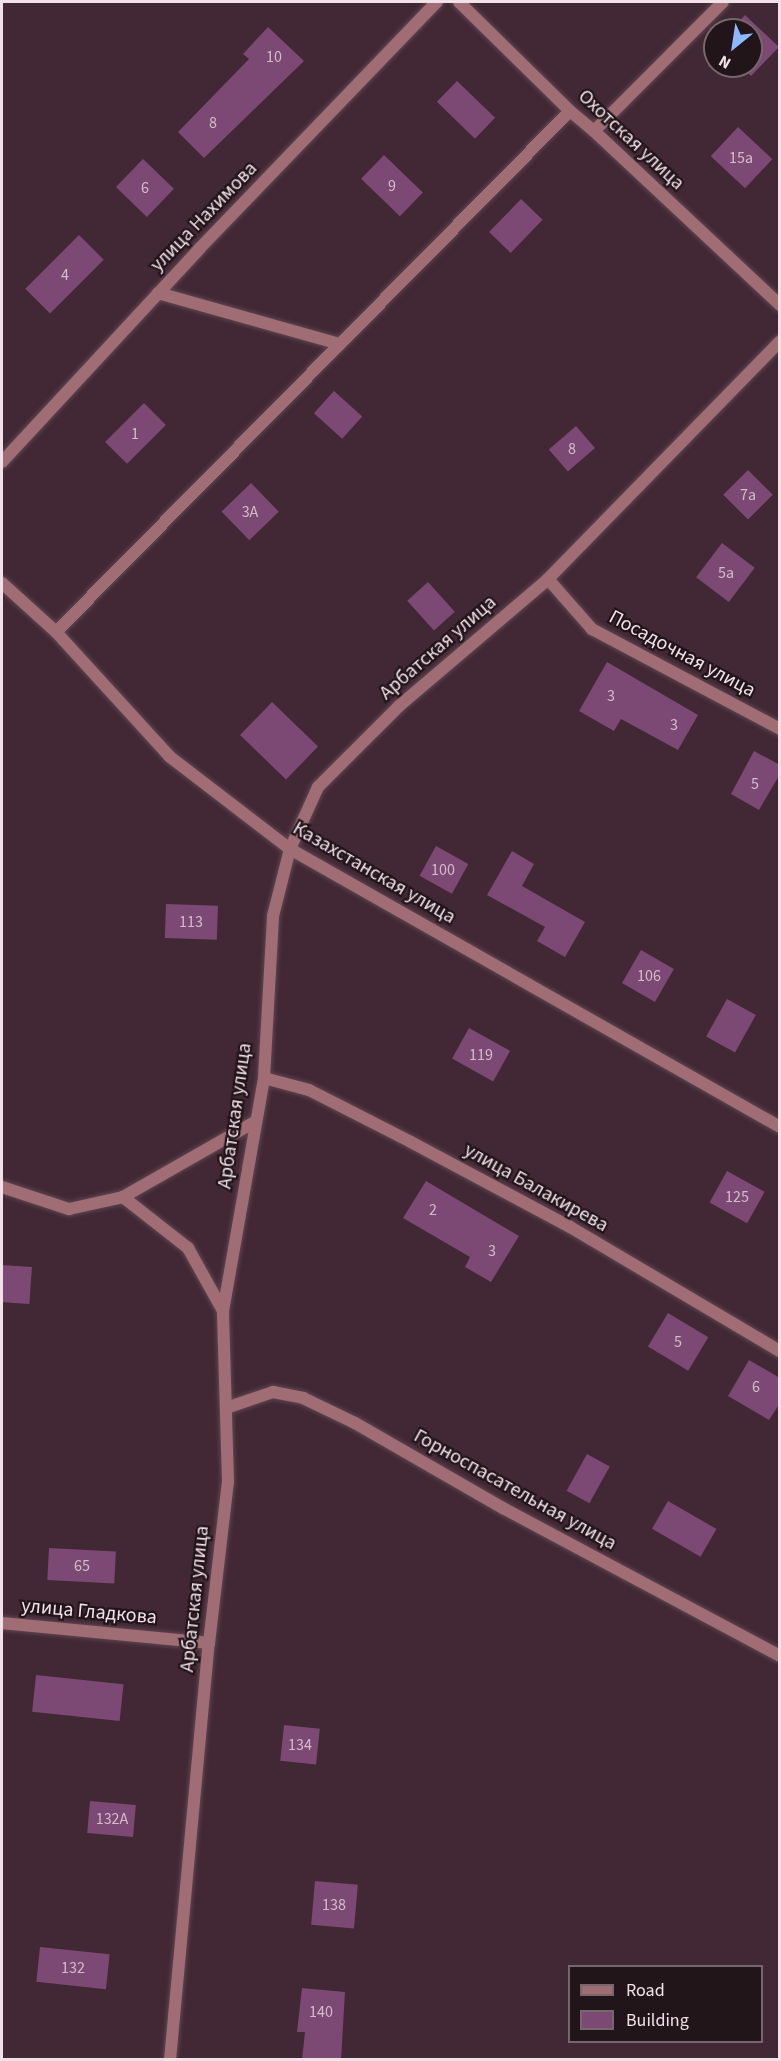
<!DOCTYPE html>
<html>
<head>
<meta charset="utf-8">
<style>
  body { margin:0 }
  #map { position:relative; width:781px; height:2061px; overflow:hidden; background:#422834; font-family:"Source Sans 3",sans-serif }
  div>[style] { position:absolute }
  .building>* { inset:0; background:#7b4973; transform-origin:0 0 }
  .roads { filter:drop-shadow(0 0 2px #5e4651) drop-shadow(0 0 2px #5e4651) }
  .street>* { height:12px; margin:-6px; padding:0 6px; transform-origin:6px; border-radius:6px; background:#a16d75 }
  span { translate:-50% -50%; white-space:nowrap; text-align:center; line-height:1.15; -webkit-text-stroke:4.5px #21151a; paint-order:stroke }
  .number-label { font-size:16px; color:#d4bbcb }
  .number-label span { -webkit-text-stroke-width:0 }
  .street-label { font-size:20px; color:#f2e1e8 }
  .frame { position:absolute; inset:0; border:3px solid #f2e1e8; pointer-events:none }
  .legend { position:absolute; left:568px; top:1965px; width:195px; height:78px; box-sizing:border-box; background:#21151a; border:2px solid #75676c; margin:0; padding:8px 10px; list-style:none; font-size:18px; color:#f2e1e8 }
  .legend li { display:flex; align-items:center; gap:12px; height:30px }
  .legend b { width:30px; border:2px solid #75676c }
  .north { position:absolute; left:703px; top:18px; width:60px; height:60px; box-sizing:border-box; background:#21151a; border:2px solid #75676c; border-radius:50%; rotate:210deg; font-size:16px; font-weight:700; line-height:24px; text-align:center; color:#f2e1e8 }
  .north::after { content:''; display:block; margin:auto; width:21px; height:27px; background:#8eb8fd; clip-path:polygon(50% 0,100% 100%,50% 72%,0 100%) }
</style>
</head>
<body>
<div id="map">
  <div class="building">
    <i style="clip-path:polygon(745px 15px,779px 47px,751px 76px,741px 66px,751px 66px,751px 30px,731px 30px)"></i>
    <i style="clip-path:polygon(268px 27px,304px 61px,204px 158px,178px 132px,249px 59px,243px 54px)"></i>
    <i style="left:457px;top:81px;width:53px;height:29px;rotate:44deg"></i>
    <i style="left:738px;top:127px;width:47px;height:40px;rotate:43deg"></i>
    <i style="left:384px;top:155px;width:54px;height:33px;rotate:44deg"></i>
    <i style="left:143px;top:159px;width:43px;height:39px;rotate:44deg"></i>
    <i style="left:521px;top:199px;width:30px;height:46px;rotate:44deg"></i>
    <i style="left:79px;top:235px;width:35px;height:76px;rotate:45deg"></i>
    <i style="left:334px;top:391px;width:38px;height:30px;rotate:42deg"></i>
    <i style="left:144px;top:403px;width:31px;height:55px;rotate:45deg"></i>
    <i style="left:576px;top:426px;width:29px;height:36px;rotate:49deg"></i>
    <i style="left:748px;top:470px;width:35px;height:35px;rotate:45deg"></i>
    <i style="left:251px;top:483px;width:40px;height:41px;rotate:46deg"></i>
    <i style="left:722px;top:543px;width:41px;height:43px;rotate:37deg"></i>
    <i style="left:428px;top:582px;width:40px;height:28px;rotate:48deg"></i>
    <i style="clip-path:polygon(607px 662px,698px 715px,678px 750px,621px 719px,614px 731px,579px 711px)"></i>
    <i style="left:272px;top:702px;width:64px;height:46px;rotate:44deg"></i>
    <i style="clip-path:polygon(754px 751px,780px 765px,780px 774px,759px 810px,731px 794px)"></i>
    <i style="left:436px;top:846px;width:37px;height:34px;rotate:29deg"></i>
    <i style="clip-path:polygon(512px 851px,534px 864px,522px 886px,585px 922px,565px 957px,537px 941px,545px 927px,487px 895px)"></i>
    <i style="left:166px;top:904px;width:52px;height:34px;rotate:2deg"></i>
    <i style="left:641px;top:950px;width:38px;height:38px;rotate:30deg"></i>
    <i style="left:727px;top:999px;width:33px;height:43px;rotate:29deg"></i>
    <i style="left:469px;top:1028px;width:47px;height:35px;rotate:29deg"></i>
    <i style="left:727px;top:1171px;width:43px;height:36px;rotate:29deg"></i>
    <i style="clip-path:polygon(426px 1181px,519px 1236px,491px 1282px,465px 1267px,470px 1257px,403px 1218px)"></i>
    <i style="left:2px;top:1265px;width:30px;height:37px;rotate:4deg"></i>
    <i style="left:668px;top:1313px;width:47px;height:39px;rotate:31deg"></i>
    <i style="clip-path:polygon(749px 1360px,780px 1378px,780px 1403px,769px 1420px,728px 1396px)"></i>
    <i style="left:587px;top:1454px;width:26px;height:42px;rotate:29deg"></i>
    <i style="left:668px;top:1501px;width:56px;height:32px;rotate:30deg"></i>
    <i style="left:49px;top:1548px;width:67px;height:32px;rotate:3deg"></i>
    <i style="left:36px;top:1675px;width:88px;height:37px;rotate:6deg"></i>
    <i style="left:284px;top:1725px;width:36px;height:36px;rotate:6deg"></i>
    <i style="left:90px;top:1801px;width:46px;height:32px;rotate:5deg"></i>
    <i style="left:315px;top:1881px;width:43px;height:44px;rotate:5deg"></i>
    <i style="left:40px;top:1947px;width:70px;height:35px;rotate:6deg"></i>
    <i style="clip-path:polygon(302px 1988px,345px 1992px,341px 2060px,302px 2060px,305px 2032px,297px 2032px)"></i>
  </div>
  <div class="roads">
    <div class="street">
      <i style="left:459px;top:2px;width:156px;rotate:44.5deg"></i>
      <i style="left:570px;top:111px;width:31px;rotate:40deg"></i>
      <i style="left:594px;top:131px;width:255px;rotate:43.1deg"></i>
      <i style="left:594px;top:131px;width:182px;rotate:-45deg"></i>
      <i style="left:158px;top:293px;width:189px;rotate:15.7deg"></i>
      <i style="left:2px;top:462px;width:290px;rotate:-47.2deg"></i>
      <i style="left:199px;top:249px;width:343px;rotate:-46.1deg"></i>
      <i style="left:548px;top:579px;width:67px;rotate:48.7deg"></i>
      <i style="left:592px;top:629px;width:213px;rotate:28deg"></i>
      <i style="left:2px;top:583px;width:73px;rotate:42.2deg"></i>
      <i style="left:56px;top:632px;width:169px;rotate:47.6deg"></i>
      <i style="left:170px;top:757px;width:151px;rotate:37.5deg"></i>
      <i style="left:290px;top:849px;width:563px;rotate:29.57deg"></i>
      <i style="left:56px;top:632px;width:732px;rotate:-45.39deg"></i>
      <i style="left:264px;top:1078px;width:47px;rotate:14.9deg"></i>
      <i style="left:309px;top:1090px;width:114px;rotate:27deg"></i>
      <i style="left:411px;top:1142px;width:180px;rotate:28.1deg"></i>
      <i style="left:570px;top:1227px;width:244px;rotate:30.6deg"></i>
      <i style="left:2px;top:1187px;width:71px;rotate:18.2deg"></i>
      <i style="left:69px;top:1209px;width:55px;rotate:-12.5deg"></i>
      <i style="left:123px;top:1197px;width:83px;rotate:38.1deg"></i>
      <i style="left:188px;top:1248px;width:72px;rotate:60.9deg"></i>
      <i style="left:123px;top:1197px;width:153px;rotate:-29.7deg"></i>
      <i style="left:226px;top:1408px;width:50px;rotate:-18.8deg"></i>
      <i style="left:273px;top:1392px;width:31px;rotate:11deg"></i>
      <i style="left:303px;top:1398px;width:58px;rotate:25.7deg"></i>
      <i style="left:355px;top:1423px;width:171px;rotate:29.9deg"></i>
      <i style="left:503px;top:1508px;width:314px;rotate:28.1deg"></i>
      <i style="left:2px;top:1623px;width:208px;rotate:5.5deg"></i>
      <i style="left:170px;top:2060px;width:419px;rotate:-84.7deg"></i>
      <i style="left:209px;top:1643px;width:162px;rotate:-83.3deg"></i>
      <i style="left:228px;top:1482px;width:171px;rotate:-91.7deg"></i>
      <i style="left:223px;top:1311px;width:237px;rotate:-80deg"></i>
      <i style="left:264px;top:1078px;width:162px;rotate:-86.8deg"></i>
      <i style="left:273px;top:916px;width:69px;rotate:-75.8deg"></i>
      <i style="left:290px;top:849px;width:68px;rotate:-65.7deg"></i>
      <i style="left:318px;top:787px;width:115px;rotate:-45deg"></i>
      <i style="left:399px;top:706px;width:196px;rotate:-40.4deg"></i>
      <i style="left:548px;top:579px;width:332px;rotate:-45.7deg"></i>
    </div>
  </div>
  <div class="number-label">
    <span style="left:274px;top:57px">10</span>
    <span style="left:213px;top:123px">8</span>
    <span style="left:741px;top:158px">15а</span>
    <span style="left:392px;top:186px">9</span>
    <span style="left:145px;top:188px">6</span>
    <span style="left:65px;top:275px">4</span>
    <span style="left:135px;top:434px">1</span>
    <span style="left:572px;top:449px">8</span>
    <span style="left:748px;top:495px">7а</span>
    <span style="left:250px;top:512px">3А</span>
    <span style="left:726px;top:573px">5а</span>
    <span style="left:611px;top:696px">3</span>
    <span style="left:674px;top:725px">3</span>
    <span style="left:755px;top:784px">5</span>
    <span style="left:443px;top:870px">100</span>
    <span style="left:191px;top:922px">113</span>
    <span style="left:649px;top:976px">106</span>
    <span style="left:481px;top:1055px">119</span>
    <span style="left:737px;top:1197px">125</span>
    <span style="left:433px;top:1210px">2</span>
    <span style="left:492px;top:1251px">3</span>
    <span style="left:678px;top:1342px">5</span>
    <span style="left:756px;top:1387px">6</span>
    <span style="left:82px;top:1566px">65</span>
    <span style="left:300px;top:1745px">134</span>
    <span style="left:112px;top:1819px">132А</span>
    <span style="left:334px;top:1905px">138</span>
    <span style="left:73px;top:1968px">132</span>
    <span style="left:321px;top:2012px">140</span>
  </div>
  <div class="street-label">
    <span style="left:631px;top:140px;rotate:43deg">Охотская улица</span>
    <span style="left:204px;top:217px;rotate:-46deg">улица Нахимова</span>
    <span style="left:438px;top:648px;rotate:-41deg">Арбатская улица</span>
    <span style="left:682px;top:654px;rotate:28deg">Посадочная улица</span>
    <span style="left:374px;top:873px;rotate:30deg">Казахстанская улица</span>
    <span style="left:235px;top:1116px;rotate:-82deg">Арбатская улица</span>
    <span style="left:536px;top:1188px;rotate:29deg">улица Балакирева</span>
    <span style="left:515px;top:1490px;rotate:29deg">Горноспасательная улица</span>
    <span style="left:195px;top:1599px;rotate:-84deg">Арбатская улица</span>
    <span style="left:89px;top:1612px;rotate:5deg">улица Гладкова</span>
  </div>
  <div class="frame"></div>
  <ul class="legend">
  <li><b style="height:8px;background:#a16d75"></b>Road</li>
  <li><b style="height:16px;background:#7b4973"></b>Building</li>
  </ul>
  <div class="north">N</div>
</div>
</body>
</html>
